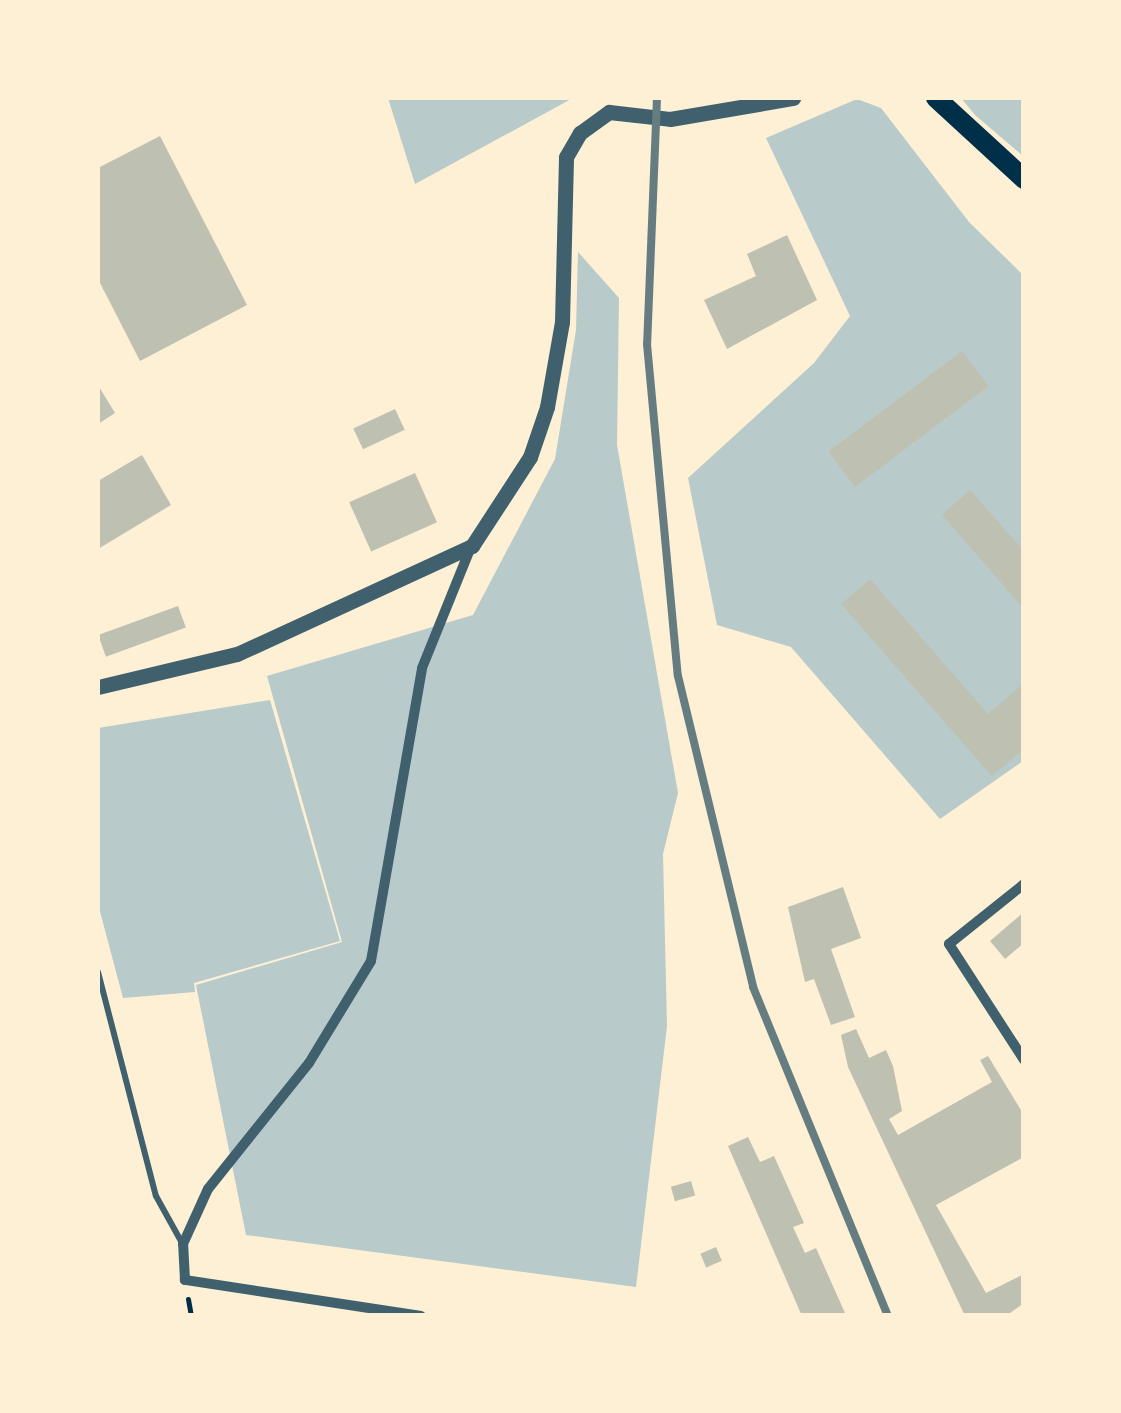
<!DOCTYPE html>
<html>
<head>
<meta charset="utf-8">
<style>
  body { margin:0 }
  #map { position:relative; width:1121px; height:1413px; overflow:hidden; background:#fdf0d5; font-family:"IBM Plex Serif",serif }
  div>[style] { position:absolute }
  .green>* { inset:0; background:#b9caca }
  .building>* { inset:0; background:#bec0b2; transform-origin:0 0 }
  .path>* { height:5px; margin:-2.5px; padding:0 2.5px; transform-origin:2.5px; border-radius:2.5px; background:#003049 }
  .service>* { height:6px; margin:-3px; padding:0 3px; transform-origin:3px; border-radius:3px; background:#3f606c }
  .minor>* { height:10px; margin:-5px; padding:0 5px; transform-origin:5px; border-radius:5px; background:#3f606c }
  .tertiary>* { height:15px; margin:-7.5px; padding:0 7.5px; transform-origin:7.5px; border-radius:7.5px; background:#3f606c }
  .primary>* { height:20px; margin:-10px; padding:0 10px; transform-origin:10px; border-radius:10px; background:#003049 }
  .rail>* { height:8px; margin:-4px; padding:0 4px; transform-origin:4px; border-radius:4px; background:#657d81 }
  span { translate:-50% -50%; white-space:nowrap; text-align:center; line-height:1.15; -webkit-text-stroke:8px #fdf0d5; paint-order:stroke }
  .frame { position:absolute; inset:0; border:100px solid #fdf0d5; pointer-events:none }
</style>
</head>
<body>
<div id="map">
  <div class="green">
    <i style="clip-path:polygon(388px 98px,573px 98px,415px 184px)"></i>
    <i style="clip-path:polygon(961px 98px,1023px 98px,1023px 156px,975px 115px)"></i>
    <i style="clip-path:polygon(857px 99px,881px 108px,969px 222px,1023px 275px,1023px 761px,940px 819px,791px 647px,717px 625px,688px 478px,814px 363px,850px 316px,766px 138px)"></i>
    <i style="clip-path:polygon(578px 252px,619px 298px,617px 445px,678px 793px,663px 854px,667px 1026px,636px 1287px,246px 1235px,196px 985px,342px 942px,267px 676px,473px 615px,555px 459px,576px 330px)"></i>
    <i style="clip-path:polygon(270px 700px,340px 941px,194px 983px,195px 992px,123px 998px,98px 904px,98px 728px)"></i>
  </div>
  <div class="building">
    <i style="clip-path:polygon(160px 136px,247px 305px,140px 361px,98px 279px,98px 168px)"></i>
    <i style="clip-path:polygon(787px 235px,817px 300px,727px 349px,704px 300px,756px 276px,747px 254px)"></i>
    <i style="left:962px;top:351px;width:44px;height:167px;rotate:53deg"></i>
    <i style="clip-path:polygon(98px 385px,115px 413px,98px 424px)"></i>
    <i style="left:395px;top:409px;width:23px;height:46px;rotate:65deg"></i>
    <i style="clip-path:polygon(142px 455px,171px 505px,98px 549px,98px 481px)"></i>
    <i style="left:415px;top:473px;width:54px;height:72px;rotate:66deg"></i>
    <i style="clip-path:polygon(970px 490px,1024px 551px,1024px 609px,942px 515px)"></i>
    <i style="clip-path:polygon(870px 579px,988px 714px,1024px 683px,1024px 749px,992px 776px,841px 604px)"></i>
    <i style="left:178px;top:606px;width:23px;height:85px;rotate:70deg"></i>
    <i style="clip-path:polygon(843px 887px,861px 938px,831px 949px,855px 1017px,831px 1025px,814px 979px,805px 982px,788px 907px)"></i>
    <i style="clip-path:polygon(1024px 912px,1024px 943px,1005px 959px,990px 941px)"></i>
    <i style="clip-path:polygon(856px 1029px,869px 1058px,886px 1050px,893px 1066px,902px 1111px,889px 1119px,898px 1135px,992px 1082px,980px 1060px,988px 1056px,1024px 1115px,1024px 1157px,936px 1205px,986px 1293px,1024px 1274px,1024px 1303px,1006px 1316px,965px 1316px,848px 1067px,841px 1035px)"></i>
    <i style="clip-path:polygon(748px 1137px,760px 1162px,774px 1156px,804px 1223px,793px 1227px,805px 1253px,816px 1248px,845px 1313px,802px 1316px,728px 1146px)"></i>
    <i style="left:691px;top:1181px;width:15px;height:21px;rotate:74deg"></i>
    <i style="left:716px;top:1247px;width:15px;height:17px;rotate:67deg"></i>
  </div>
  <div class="path">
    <i style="left:188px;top:1299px;width:17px;rotate:80deg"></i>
  </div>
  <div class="service">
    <i style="left:98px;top:972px;width:231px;rotate:75.5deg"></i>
    <i style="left:156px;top:1196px;width:54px;rotate:61deg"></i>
  </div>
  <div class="minor">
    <i style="left:1024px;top:884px;width:96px;rotate:141.3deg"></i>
    <i style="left:949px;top:944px;width:138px;rotate:57.1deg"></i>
    <i style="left:421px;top:1316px;width:239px;rotate:-171.3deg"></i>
    <i style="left:185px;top:1280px;width:36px;rotate:-93deg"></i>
    <i style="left:183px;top:1244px;width:60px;rotate:-65.6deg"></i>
    <i style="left:208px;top:1189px;width:161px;rotate:-51.3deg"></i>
    <i style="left:309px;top:1063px;width:119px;rotate:-58.7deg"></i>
    <i style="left:371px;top:961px;width:297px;rotate:-80.1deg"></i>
    <i style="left:422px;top:668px;width:131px;rotate:-68deg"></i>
  </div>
  <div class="tertiary">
    <i style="left:98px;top:687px;width:143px;rotate:-13.4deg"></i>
    <i style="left:237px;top:654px;width:259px;rotate:-24.7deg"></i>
    <i style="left:472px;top:546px;width:106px;rotate:-56.9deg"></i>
    <i style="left:530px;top:457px;width:53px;rotate:-71.2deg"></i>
    <i style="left:547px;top:407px;width:86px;rotate:-80deg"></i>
    <i style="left:562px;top:322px;width:165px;rotate:-88.6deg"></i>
    <i style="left:566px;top:157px;width:28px;rotate:-60deg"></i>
    <i style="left:580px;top:133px;width:36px;rotate:-36deg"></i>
    <i style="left:609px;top:112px;width:61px;rotate:6.5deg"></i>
    <i style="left:670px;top:119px;width:125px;rotate:-9.7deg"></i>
  </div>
  <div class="primary">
    <i style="left:936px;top:98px;width:120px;rotate:42.6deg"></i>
  </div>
  <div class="rail">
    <i style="left:657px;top:98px;width:246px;rotate:92.3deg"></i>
    <i style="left:647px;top:344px;width:333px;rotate:84.7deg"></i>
    <i style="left:678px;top:676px;width:320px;rotate:76.4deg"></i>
    <i style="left:753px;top:987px;width:356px;rotate:67.7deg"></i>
  </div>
  <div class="frame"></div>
</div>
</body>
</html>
